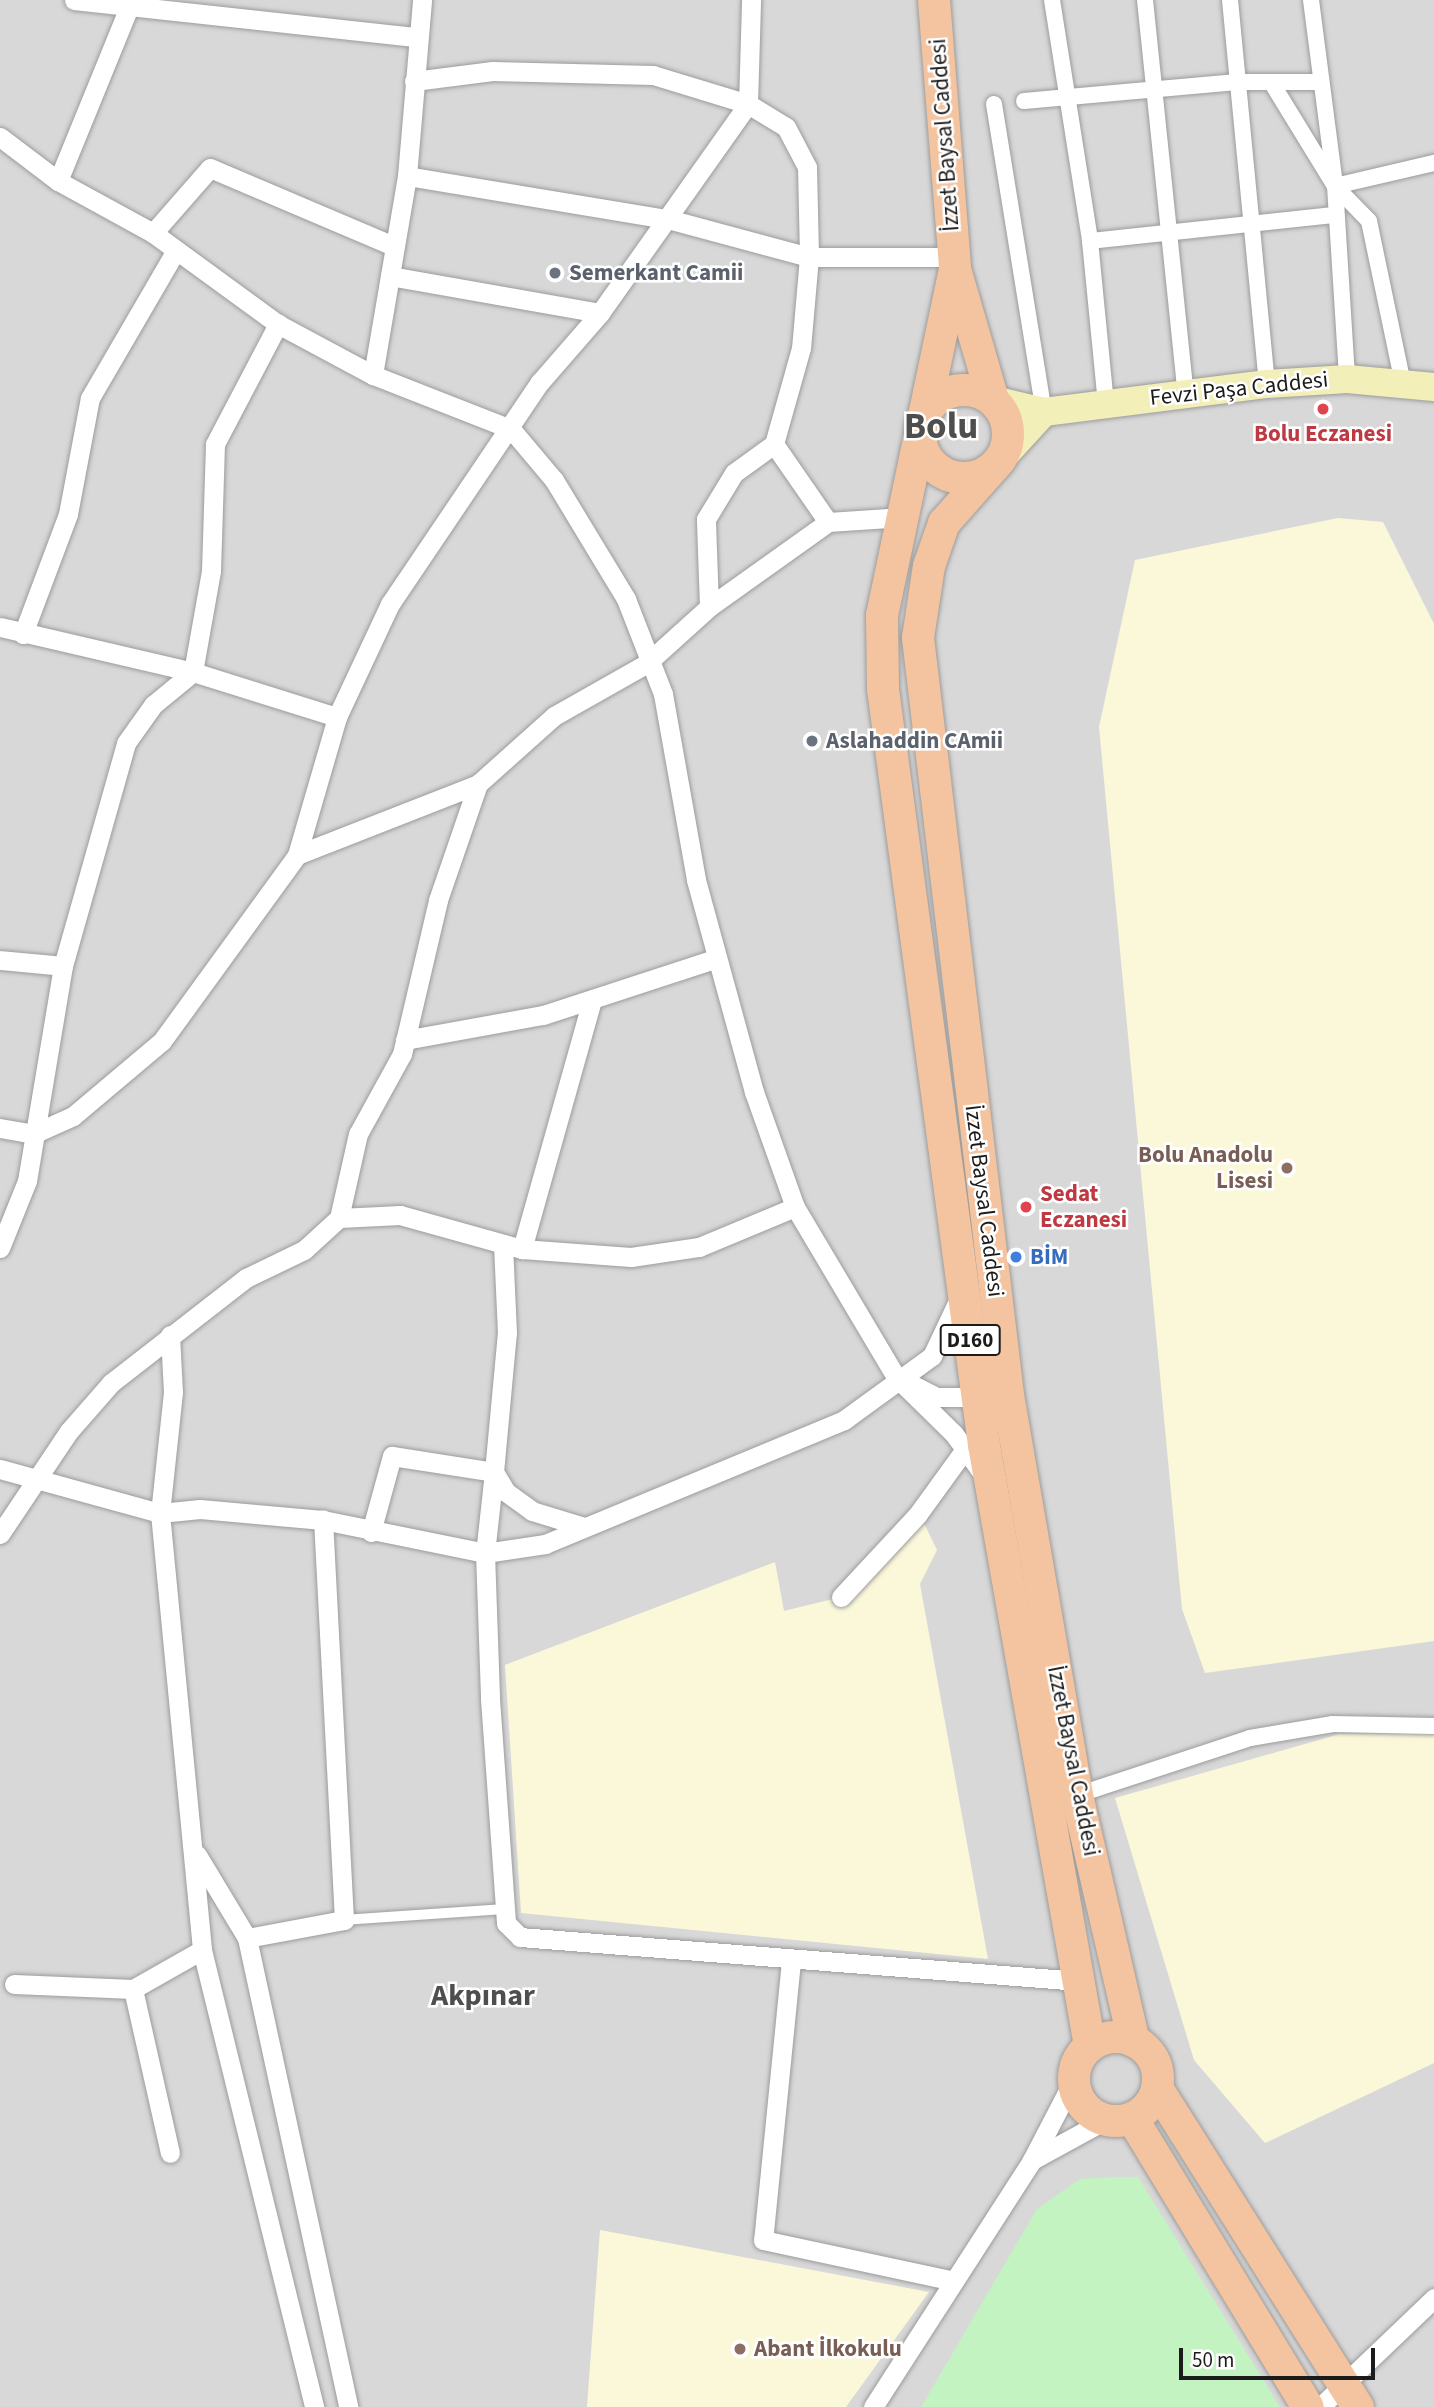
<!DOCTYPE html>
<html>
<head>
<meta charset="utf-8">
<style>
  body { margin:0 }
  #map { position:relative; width:1434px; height:2407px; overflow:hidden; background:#ebe7e1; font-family:"Source Sans 3",sans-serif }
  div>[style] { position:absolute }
  .residential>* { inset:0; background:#d9d8d8; transform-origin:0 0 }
  .education>* { inset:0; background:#fbf8da }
  .park>* { inset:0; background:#c2f3c0 }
  .roads { filter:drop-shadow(0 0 2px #9c9c9c) drop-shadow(0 0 2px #9c9c9c) }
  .service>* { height:10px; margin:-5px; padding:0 5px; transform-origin:5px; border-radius:5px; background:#fff }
  .pedestrian>* { height:16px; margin:-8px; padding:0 8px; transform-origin:8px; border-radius:8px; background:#fff }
  .minor>* { height:19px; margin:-9.5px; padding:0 9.5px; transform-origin:9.5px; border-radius:9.5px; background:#fff }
  .secondary>* { height:28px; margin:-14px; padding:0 14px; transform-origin:14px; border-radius:14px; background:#f3efb8 }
  .primary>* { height:32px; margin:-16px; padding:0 16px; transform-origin:16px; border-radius:16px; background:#f3c49f }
  .primary>.ring { margin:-16px; padding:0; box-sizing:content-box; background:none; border:32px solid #f3c49f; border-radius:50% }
  .dots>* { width:19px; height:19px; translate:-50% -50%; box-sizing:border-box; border:4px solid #fff; border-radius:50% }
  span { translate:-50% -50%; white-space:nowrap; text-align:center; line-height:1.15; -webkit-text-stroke:5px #fff; paint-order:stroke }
  .shield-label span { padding:2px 5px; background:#fff; border:2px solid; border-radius:5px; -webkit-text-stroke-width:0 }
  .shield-label { font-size:21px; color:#1b1b1b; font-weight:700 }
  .street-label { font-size:23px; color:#1b1b1b }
  .worship-label { font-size:23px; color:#5b616d; font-weight:700 }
  .left { translate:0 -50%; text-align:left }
  .health-label { font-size:23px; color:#be3a42; font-weight:700 }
  .education-label { font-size:23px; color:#785e54; font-weight:700 }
  .right { translate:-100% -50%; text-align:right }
  .shop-label { font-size:23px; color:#366cbe; font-weight:700 }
  .district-label { font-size:30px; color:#4e4e4e; font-weight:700 }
  .town-label { font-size:37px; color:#4e4e4e; font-weight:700 }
  .scale { position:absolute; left:1179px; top:2348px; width:196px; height:32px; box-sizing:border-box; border:4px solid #1b1b1b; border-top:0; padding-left:9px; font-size:21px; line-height:24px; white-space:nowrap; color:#1b1b1b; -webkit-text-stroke:5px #fff; paint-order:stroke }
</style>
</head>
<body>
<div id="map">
  <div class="residential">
    <i style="left:0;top:0;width:1434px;height:2407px"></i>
  </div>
  <div class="education">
    <i style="clip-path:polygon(1338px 518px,1383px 522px,1434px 624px,1434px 1641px,1205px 1673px,1182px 1609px,1099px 727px,1135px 560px)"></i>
    <i style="clip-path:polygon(919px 1513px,937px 1550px,920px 1584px,988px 1959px,521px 1913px,505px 1665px,775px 1562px,784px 1611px,841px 1597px)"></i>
    <i style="clip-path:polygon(1434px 1733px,1434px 2063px,1265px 2143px,1194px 2060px,1115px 1798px,1340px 1734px)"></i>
    <i style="clip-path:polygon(600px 2230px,929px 2292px,846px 2407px,587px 2407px)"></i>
  </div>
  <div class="park">
    <i style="clip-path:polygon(1113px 2177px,1138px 2177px,1280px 2407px,921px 2407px,1037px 2209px,1080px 2179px)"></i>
  </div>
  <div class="roads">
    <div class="service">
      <i style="left:344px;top:1920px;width:160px;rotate:-3.9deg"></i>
    </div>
    <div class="pedestrian">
      <i style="left:1052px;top:0;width:244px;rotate:81deg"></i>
      <i style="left:1090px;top:241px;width:163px;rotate:84.4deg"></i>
      <i style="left:1145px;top:0;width:397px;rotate:84.1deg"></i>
      <i style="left:1230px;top:0;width:386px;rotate:84.5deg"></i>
      <i style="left:1311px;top:0;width:188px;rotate:82.6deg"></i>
      <i style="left:1335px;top:186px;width:193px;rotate:86.4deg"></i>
      <i style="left:1273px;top:85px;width:119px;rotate:58.5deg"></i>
      <i style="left:1335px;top:186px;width:49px;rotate:45.8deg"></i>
      <i style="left:1369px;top:221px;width:167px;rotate:78.2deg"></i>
      <i style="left:1024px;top:101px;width:214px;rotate:-5.1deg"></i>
      <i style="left:1237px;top:82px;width:84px"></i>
      <i style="left:994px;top:104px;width:312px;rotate:80.8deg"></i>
      <i style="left:1335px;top:186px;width:102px;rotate:-13.1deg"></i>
      <i style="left:1090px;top:241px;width:244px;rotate:-6.1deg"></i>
      <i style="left:1077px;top:1795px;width:182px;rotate:-18.2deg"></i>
      <i style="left:1250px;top:1738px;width:84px;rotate:-9.6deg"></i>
      <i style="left:1333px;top:1724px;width:101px;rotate:1.1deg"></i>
    </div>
    <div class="minor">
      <i style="left:74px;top:0;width:345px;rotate:6.2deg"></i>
      <i style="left:414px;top:81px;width:79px;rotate:-7.3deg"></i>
      <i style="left:492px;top:71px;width:161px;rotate:1.4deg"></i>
      <i style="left:653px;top:75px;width:99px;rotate:17deg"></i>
      <i style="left:748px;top:104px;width:44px;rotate:31.2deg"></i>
      <i style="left:786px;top:127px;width:45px;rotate:62.3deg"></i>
      <i style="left:807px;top:167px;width:90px;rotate:88.7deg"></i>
      <i style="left:809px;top:257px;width:91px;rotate:95deg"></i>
      <i style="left:801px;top:348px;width:100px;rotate:105.7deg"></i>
      <i style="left:0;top:137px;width:73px;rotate:37.2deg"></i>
      <i style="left:58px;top:181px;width:108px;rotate:28.7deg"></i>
      <i style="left:153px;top:233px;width:155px;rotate:36.1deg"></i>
      <i style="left:278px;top:324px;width:108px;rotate:28.2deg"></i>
      <i style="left:373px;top:375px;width:148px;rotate:21.4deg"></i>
      <i style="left:511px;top:429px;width:67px;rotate:49.9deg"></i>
      <i style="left:554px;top:480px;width:139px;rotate:58.8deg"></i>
      <i style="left:626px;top:599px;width:102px;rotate:68.7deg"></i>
      <i style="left:663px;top:694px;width:189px;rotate:79.9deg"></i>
      <i style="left:696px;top:880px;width:220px;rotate:74.7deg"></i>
      <i style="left:754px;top:1092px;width:122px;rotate:70.4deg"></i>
      <i style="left:795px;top:1207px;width:198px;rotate:59.3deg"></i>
      <i style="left:896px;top:1377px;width:81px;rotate:44.5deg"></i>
      <i style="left:954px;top:1434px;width:49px;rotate:54.1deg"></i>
      <i style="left:407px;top:176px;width:265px;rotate:9.4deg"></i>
      <i style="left:668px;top:219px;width:146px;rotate:15.1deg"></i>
      <i style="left:809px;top:257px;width:145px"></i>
      <i style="left:58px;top:181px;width:196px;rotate:-67.8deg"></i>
      <i style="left:153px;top:233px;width:86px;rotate:-48.8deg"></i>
      <i style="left:210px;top:168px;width:200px;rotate:23deg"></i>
      <i style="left:390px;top:276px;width:213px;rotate:10deg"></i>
      <i style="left:373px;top:375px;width:202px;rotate:-80.3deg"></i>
      <i style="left:407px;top:176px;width:177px;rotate:-85.1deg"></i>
      <i style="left:709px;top:607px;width:88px;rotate:-92deg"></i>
      <i style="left:706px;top:519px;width:54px;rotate:-58.7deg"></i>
      <i style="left:734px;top:473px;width:49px;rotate:-35.9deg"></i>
      <i style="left:774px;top:444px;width:95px;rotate:55.3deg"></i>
      <i style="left:0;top:627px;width:198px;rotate:13.1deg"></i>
      <i style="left:193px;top:672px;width:151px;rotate:17.4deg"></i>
      <i style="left:23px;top:634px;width:128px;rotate:-69.4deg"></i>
      <i style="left:68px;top:514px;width:118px;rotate:-79.3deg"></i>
      <i style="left:90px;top:398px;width:171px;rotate:-59.8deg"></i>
      <i style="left:297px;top:855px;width:194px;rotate:-21.4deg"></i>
      <i style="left:478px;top:784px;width:102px;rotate:-41.8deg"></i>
      <i style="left:554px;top:716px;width:106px;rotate:-29.5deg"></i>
      <i style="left:646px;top:664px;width:85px;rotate:-42.1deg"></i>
      <i style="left:709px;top:607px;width:146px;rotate:-35.5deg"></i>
      <i style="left:828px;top:522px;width:76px;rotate:-3.8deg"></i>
      <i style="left:0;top:960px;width:63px;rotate:5.4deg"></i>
      <i style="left:405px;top:1040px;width:140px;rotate:-10.3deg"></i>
      <i style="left:543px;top:1015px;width:183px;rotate:-18.1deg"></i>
      <i style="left:0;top:1128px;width:34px;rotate:10deg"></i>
      <i style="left:33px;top:1134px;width:44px;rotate:-24.2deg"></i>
      <i style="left:73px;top:1116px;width:116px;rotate:-40.1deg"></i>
      <i style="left:162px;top:1041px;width:230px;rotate:-54deg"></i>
      <i style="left:297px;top:855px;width:144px;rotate:-73.8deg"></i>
      <i style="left:337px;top:717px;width:125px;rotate:-64.9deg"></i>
      <i style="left:390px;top:604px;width:268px;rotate:-56deg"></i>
      <i style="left:540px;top:382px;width:91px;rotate:-49deg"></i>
      <i style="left:600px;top:313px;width:256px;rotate:-54.7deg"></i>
      <i style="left:748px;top:104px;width:104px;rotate:-88.3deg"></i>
      <i style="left:339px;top:1218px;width:86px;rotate:-77.3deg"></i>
      <i style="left:358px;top:1134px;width:91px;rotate:-61.2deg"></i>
      <i style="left:402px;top:1054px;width:158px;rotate:-76.8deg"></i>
      <i style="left:438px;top:900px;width:123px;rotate:-71deg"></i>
      <i style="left:0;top:1248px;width:72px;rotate:-68.1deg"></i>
      <i style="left:27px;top:1181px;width:218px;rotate:-80.5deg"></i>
      <i style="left:63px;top:966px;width:232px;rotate:-74.2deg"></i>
      <i style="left:126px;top:743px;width:47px;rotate:-54.6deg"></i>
      <i style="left:153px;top:705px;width:52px;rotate:-39.5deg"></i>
      <i style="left:193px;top:672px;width:103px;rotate:-79.9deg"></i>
      <i style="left:211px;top:571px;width:127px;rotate:-88.2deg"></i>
      <i style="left:215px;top:444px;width:136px;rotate:-62.3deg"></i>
      <i style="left:522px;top:1249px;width:259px;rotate:-74.3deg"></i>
      <i style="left:170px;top:1335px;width:57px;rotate:87deg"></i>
      <i style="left:173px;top:1392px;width:122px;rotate:96.1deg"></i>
      <i style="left:160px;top:1513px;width:439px;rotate:84.5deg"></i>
      <i style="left:202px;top:1950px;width:471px;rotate:76.2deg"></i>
      <i style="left:911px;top:1384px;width:28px;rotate:27deg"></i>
      <i style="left:936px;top:1397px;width:50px"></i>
      <i style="left:0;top:1469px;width:166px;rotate:15.4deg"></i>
      <i style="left:160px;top:1513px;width:40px;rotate:-5.7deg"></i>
      <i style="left:200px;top:1509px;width:123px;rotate:5.1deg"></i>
      <i style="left:323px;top:1520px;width:165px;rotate:11.5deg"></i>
      <i style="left:485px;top:1553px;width:61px;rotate:-8.5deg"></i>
      <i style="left:545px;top:1544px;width:324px;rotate:-22.5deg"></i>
      <i style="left:844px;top:1420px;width:109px;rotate:-36deg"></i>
      <i style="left:932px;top:1356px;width:61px;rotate:-64.7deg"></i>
      <i style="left:494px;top:1472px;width:81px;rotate:96.3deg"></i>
      <i style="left:485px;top:1553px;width:146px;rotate:88deg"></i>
      <i style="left:490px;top:1699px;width:225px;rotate:85.9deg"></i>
      <i style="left:506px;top:1923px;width:20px;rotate:45deg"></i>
      <i style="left:520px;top:1937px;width:561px;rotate:4.5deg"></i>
      <i style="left:494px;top:1472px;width:23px;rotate:59deg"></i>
      <i style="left:506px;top:1492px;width:32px;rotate:36deg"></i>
      <i style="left:532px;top:1511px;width:54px;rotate:17.1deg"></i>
      <i style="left:371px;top:1532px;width:79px;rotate:-74.6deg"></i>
      <i style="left:392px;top:1456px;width:103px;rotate:8.9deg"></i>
      <i style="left:494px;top:1472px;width:140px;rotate:-84.7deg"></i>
      <i style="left:507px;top:1333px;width:89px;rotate:-92.6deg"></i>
      <i style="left:0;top:1534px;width:124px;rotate:-56.2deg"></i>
      <i style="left:69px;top:1431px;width:64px;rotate:-48.8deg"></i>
      <i style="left:111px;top:1383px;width:171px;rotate:-37.9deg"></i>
      <i style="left:246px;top:1278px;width:64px;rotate:-25.8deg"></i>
      <i style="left:304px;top:1250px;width:47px;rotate:-42.4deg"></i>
      <i style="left:339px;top:1218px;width:61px;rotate:-2.8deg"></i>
      <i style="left:400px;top:1215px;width:127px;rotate:15.6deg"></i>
      <i style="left:522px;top:1249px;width:109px;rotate:4.2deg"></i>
      <i style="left:631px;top:1257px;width:69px;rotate:-8.4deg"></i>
      <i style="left:699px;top:1247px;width:104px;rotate:-22.6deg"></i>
      <i style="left:841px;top:1597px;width:113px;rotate:-47.1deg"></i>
      <i style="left:918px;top:1514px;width:80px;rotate:-54.1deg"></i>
      <i style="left:197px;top:1855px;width:97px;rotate:58.9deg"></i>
      <i style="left:247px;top:1938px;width:480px;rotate:77.8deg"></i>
      <i style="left:247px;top:1938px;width:99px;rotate:-10.5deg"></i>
      <i style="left:344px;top:1920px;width:401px;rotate:-93deg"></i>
      <i style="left:791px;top:1961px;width:280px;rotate:95.7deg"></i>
      <i style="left:763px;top:2240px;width:195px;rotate:12.1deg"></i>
      <i style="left:14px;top:1984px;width:119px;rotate:2.4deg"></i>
      <i style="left:133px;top:1989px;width:79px;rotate:-29.5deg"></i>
      <i style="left:133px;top:1989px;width:168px;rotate:77.3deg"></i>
      <i style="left:1032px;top:2160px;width:83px;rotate:-28.7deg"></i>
      <i style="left:873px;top:2407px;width:294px;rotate:-57.2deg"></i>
      <i style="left:1032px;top:2160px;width:91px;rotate:-62.6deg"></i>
      <i style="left:1320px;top:2407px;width:158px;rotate:-43.7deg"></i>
    </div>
    <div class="secondary">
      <i style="left:993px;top:400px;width:52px;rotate:13.2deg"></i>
      <i style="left:1044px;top:412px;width:225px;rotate:-7.2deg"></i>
      <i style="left:1267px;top:384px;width:80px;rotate:-3.6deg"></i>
      <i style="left:1347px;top:379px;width:87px;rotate:5.3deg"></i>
      <i style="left:1000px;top:460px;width:65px;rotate:-47.5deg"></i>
    </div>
    <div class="primary">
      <i style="left:934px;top:0;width:270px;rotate:85.5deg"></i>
      <i style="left:955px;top:269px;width:136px;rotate:73.8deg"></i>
      <i style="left:955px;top:269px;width:354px;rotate:101.9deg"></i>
      <i style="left:882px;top:615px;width:74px;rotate:89.2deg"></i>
      <i style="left:883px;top:689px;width:763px;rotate:82.39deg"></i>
      <i style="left:984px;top:1445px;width:610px;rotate:80deg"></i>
      <i class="ring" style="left:920px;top:390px;width:56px;height:56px"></i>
      <i style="left:1000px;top:460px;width:84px;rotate:131.6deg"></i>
      <i style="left:944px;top:523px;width:46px;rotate:109.2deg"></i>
      <i style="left:929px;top:566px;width:73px;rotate:98.7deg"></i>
      <i style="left:918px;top:638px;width:762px;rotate:83.22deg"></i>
      <i style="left:1008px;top:1395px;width:406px;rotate:80.2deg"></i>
      <i style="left:1077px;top:1795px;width:253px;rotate:77deg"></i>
      <i class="ring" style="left:1074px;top:2037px;width:52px;height:52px"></i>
      <i style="left:1157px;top:2088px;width:377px;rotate:57.8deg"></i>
      <i style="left:1132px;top:2118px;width:338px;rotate:58.7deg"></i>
    </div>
  </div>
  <div class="dots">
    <i style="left:555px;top:273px;background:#6b7280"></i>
    <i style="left:1323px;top:409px;background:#e0444e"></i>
    <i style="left:812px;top:741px;background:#6b7280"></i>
    <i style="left:1287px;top:1168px;background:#8d6e63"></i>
    <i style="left:1026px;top:1207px;background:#e0444e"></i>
    <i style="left:1016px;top:1257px;background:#3f7fe0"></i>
    <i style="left:740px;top:2349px;background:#8d6e63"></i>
  </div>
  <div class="shield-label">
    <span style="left:970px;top:1340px">D160</span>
  </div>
  <div class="street-label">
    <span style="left:945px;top:135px;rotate:-94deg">İzzet Baysal Caddesi</span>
    <span style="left:1239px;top:389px;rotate:-6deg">Fevzi Paşa Caddesi</span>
    <span style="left:984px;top:1201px;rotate:83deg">İzzet Baysal Caddesi</span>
    <span style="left:1073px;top:1761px;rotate:79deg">İzzet Baysal Caddesi</span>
  </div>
  <div class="worship-label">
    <span class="left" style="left:569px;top:273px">Semerkant Camii</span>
    <span class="left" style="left:826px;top:741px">Aslahaddin CAmii</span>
  </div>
  <div class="health-label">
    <span style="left:1323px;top:434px">Bolu Eczanesi</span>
    <span class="left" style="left:1040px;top:1207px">Sedat<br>Eczanesi</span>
  </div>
  <div class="education-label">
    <span class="right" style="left:1273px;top:1168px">Bolu Anadolu<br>Lisesi</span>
    <span class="left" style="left:754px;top:2349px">Abant İlkokulu</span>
  </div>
  <div class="shop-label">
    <span class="left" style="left:1030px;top:1257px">BİM</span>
  </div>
  <div class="district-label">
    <span style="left:483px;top:1996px">Akpınar</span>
  </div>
  <div class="town-label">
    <span style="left:941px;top:427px">Bolu</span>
  </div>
  <div class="scale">50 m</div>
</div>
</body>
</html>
